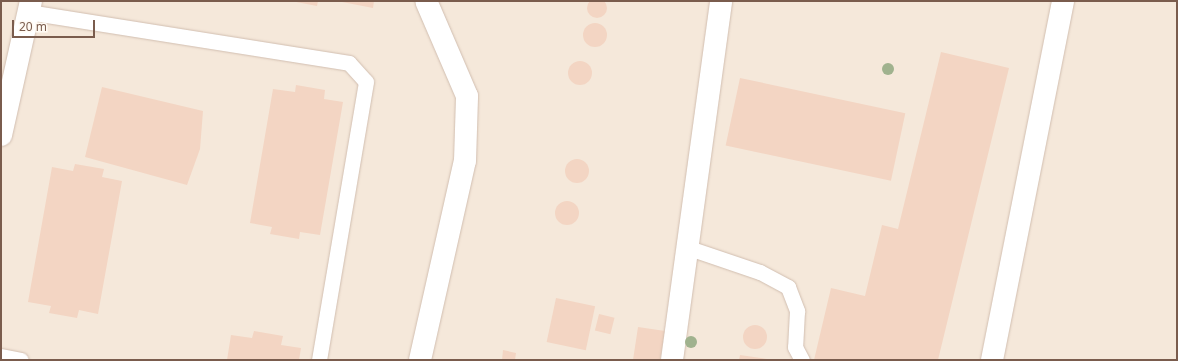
<!DOCTYPE html>
<html>
<head>
<meta charset="utf-8">
<style>
  body { margin:0 }
  #map { position:relative; width:1178px; height:361px; overflow:hidden; background:#fdf6ec; font-family:"Noto Sans",sans-serif }
  div>[style] { position:absolute }
  .residential>* { inset:0; background:#f5e8da; transform-origin:0 0 }
  .building>* { inset:0; background:#f3d5c3; transform-origin:0 0 }
  .round { border-radius:50% }
  .roads { filter:drop-shadow(0 0 1px #d1beb0) drop-shadow(0 0 1px #d1beb0) }
  .service>* { height:15px; margin:-7.5px; padding:0 7.5px; transform-origin:7.5px; border-radius:7.5px; background:#fff }
  .minor>* { height:22px; margin:-11px; padding:0 11px; transform-origin:11px; border-radius:11px; background:#fff }
  .trees>* { width:12px; height:12px; margin:-6px; border-radius:50%; background:#a0b28e }
  span { translate:-50% -50%; white-space:nowrap; text-align:center; line-height:1.15; -webkit-text-stroke:3.5px #fffaf3; paint-order:stroke }
  .frame { position:absolute; inset:0; border:2px solid #7a5c4d; pointer-events:none }
  .scale { position:absolute; left:12px; top:20px; width:83px; height:18px; box-sizing:border-box; border:2px solid #7a5c4d; border-top:0; padding-left:5px; font-size:12px; line-height:14px; white-space:nowrap; color:#7a5c4d; -webkit-text-stroke:3px #fffaf3; paint-order:stroke }
</style>
</head>
<body>
<div id="map">
  <div class="residential">
    <i style="left:1px;top:1px;width:1176px;height:359px"></i>
  </div>
  <div class="building">
    <i class="round" style="left:587px;top:-2px;width:20px;height:20px"></i>
    <i style="clip-path:polygon(291px 1px,318px 1px,317px 6px)"></i>
    <i style="clip-path:polygon(337px 1px,374px 1px,373px 8px)"></i>
    <i class="round" style="left:583px;top:23px;width:24px;height:24px"></i>
    <i style="clip-path:polygon(941px 52px,1009px 68px,938px 360px,814px 360px,831px 288px,865px 296px,882px 225px,898px 229px)"></i>
    <i class="round" style="left:568px;top:61px;width:24px;height:24px"></i>
    <i style="left:740px;top:78px;width:169px;height:69px;rotate:12deg"></i>
    <i style="clip-path:polygon(296px 85px,325px 90px,324px 99px,343px 102px,320px 235px,300px 232px,299px 239px,270px 234px,272px 227px,250px 223px,273px 89px,295px 92px)"></i>
    <i style="clip-path:polygon(102px 87px,203px 111px,200px 149px,187px 185px,85px 157px)"></i>
    <i class="round" style="left:565px;top:159px;width:24px;height:24px"></i>
    <i style="clip-path:polygon(75px 164px,104px 169px,102px 177px,122px 181px,98px 314px,79px 310px,77px 318px,49px 313px,51px 306px,28px 302px,52px 167px,73px 171px)"></i>
    <i class="round" style="left:555px;top:201px;width:24px;height:24px"></i>
    <i style="left:556px;top:298px;width:40px;height:45px;rotate:12deg"></i>
    <i style="left:599px;top:314px;width:16px;height:17px;rotate:14deg"></i>
    <i class="round" style="left:743px;top:325px;width:24px;height:24px"></i>
    <i style="clip-path:polygon(638px 327px,665px 331px,660px 360px,633px 360px)"></i>
    <i style="clip-path:polygon(254px 331px,283px 336px,281px 345px,301px 348px,299px 360px,227px 360px,231px 335px,252px 338px)"></i>
    <i style="clip-path:polygon(503px 350px,516px 353px,515px 360px,502px 360px)"></i>
    <i style="clip-path:polygon(740px 355px,767px 359px,767px 360px,739px 360px)"></i>
  </div>
  <div class="roads">
    <div class="service">
      <i style="left:28px;top:12px;width:325px;rotate:9deg"></i>
      <i style="left:349px;top:63px;width:25px;rotate:48deg"></i>
      <i style="left:366px;top:82px;width:282px;rotate:99.6deg"></i>
      <i style="left:689px;top:248px;width:75px;rotate:18.7deg"></i>
      <i style="left:760px;top:272px;width:32px;rotate:28deg"></i>
      <i style="left:788px;top:287px;width:26px;rotate:69deg"></i>
      <i style="left:797px;top:311px;width:36px;rotate:93deg"></i>
      <i style="left:795px;top:347px;width:15px;rotate:62deg"></i>
      <i style="left:1px;top:356px;width:20px;rotate:11deg"></i>
    </div>
    <div class="minor">
      <i style="left:1px;top:135px;width:137px;rotate:-77.4deg"></i>
      <i style="left:420px;top:360px;width:204px;rotate:-77.3deg"></i>
      <i style="left:465px;top:161px;width:65px;rotate:-88.2deg"></i>
      <i style="left:467px;top:96px;width:103px;rotate:-113.3deg"></i>
      <i style="left:672px;top:360px;width:362px;rotate:-82.2deg"></i>
      <i style="left:992px;top:360px;width:366px;rotate:-78.8deg"></i>
    </div>
  </div>
  <div class="trees">
    <i style="left:888px;top:69px"></i>
    <i style="left:691px;top:342px"></i>
  </div>
  <div class="frame"></div>
  <div class="scale">20 m</div>
</div>
</body>
</html>
